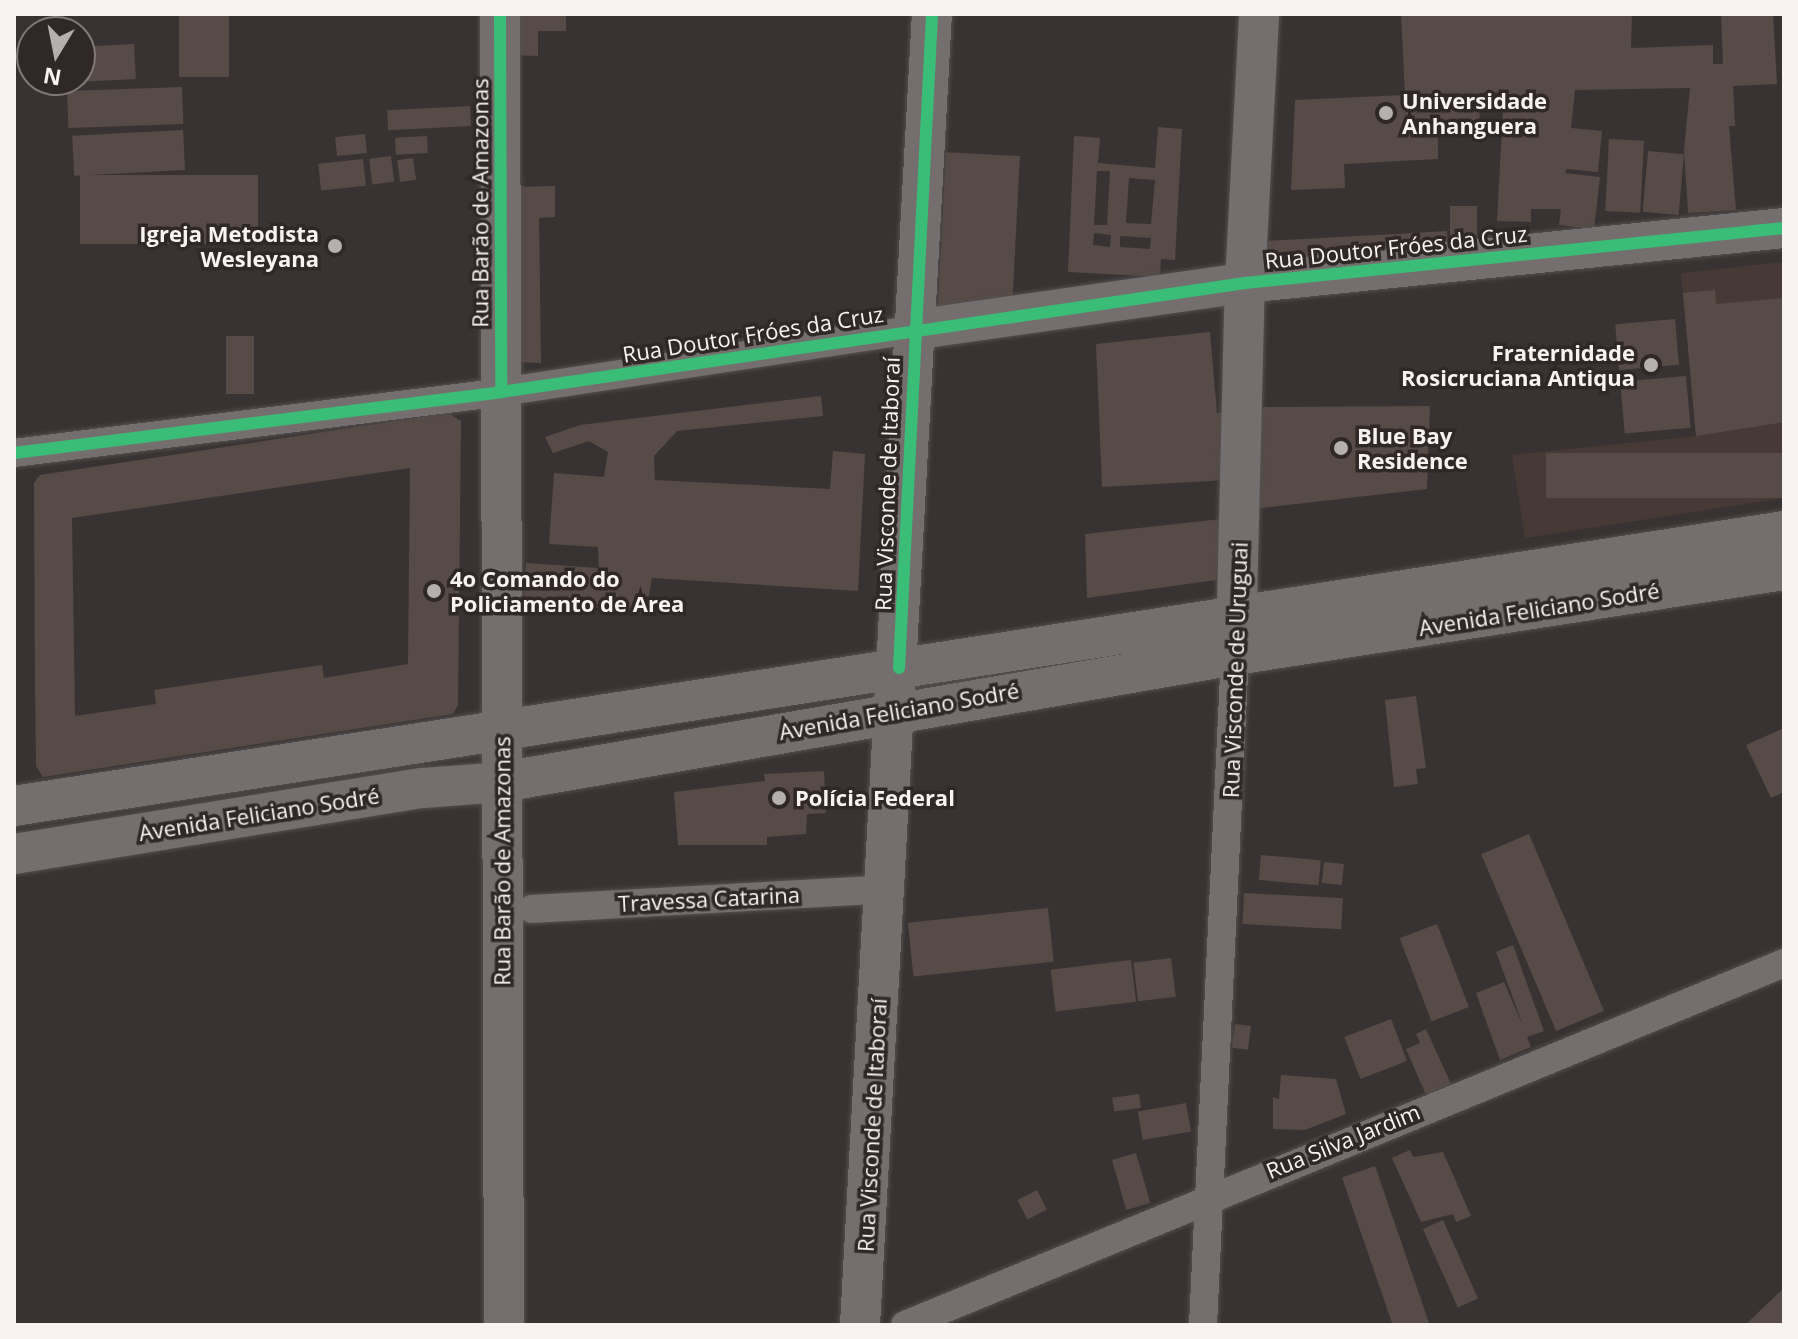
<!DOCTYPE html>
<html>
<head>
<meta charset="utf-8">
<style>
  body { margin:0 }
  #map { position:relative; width:1798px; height:1339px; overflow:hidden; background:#383332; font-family:"Open Sans",sans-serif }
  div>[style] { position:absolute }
  .built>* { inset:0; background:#473a36 }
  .building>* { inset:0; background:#574b47; transform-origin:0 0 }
  .roads { filter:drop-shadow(0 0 2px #534f4e) drop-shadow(0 0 2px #534f4e) }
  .street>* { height:28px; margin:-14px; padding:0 14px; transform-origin:14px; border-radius:14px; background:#746f6e }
  .secondary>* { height:40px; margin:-20px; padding:0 20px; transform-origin:20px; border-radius:20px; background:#746f6e }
  .cycleway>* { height:12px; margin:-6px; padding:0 6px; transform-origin:6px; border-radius:6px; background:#3abd76 }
  .dots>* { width:22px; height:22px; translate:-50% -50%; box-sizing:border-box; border:4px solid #302826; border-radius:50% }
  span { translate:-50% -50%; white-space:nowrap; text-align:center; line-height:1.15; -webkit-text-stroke:7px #302826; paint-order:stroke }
  .poi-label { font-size:22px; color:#f8f3f1; font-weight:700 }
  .left { translate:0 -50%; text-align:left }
  .right { translate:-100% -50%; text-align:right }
  .street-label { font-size:22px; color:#f8f3f1 }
  .frame { position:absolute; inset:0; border:16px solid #f8f3f1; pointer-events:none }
  .north { position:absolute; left:16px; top:16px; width:80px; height:80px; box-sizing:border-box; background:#302826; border:2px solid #807977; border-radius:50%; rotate:190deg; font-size:22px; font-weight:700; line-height:32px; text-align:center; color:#f8f3f1 }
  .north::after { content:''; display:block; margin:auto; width:28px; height:36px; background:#b5b0ae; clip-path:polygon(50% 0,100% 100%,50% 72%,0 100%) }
</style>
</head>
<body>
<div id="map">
  <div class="built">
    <i style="clip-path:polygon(1784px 262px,1784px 498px,1525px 538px,1512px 455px,1696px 436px,1681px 273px)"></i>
  </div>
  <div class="building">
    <i style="left:179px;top:14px;width:50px;height:63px"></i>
    <i style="clip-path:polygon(512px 14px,566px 14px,566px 31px,538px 31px,538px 56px,512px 55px)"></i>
    <i style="clip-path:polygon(1401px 14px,1632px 14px,1631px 48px,1713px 45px,1713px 64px,1723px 64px,1721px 14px,1773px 14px,1777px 84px,1733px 86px,1735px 126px,1729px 126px,1736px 210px,1688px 213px,1684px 150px,1690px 88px,1575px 90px,1571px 128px,1602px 131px,1598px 172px,1567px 169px,1565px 173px,1600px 177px,1594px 229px,1559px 225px,1561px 209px,1531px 209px,1531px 222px,1497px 221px,1504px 92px,1479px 93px,1480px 128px,1438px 129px,1438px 159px,1344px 164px,1345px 188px,1291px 190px,1295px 100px,1405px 95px)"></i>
    <i style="left:134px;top:44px;width:35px;height:54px;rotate:87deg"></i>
    <i style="left:182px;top:87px;width:37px;height:115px;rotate:88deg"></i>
    <i style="left:470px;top:106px;width:20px;height:83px;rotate:87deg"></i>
    <i style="clip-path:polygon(evenodd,1158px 127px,1182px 129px,1175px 260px,1161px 259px,1160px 277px,1068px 272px,1074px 136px,1100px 138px,1098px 163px,1155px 168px,1158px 127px,1097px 171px,1110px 171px,1107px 225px,1094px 225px,1097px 171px,1158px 127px,1129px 178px,1155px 180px,1151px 224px,1126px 223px,1129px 178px,1158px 127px,1094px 233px,1111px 235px,1110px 247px,1093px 245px,1094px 233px,1158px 127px,1120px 236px,1151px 238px,1150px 249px,1120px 247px,1120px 236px)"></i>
    <i style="left:183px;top:130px;width:40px;height:111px;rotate:87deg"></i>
    <i style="left:365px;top:134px;width:19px;height:30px;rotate:84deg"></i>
    <i style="left:427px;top:136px;width:17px;height:32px;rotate:87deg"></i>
    <i style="left:1609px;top:139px;width:35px;height:72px;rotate:3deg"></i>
    <i style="left:1648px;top:151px;width:36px;height:61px;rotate:5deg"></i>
    <i style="left:391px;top:156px;width:26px;height:22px;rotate:83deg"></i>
    <i style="left:1020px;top:156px;width:153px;height:74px;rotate:93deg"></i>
    <i style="left:413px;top:158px;width:22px;height:16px;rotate:82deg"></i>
    <i style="left:363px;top:159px;width:27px;height:45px;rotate:84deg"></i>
    <i style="left:80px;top:175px;width:178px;height:69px"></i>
    <i style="clip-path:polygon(555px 186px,555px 217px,539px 218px,541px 363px,519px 362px,505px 187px)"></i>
    <i style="left:1450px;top:206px;width:27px;height:34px"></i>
    <i style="clip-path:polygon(1447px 231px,1448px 250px,1263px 264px,1265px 241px,1395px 234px,1397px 246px,1396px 234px)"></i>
    <i style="clip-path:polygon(1715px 290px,1716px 304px,1784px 298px,1784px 422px,1696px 436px,1683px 293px)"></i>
    <i style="left:1675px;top:319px;width:46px;height:60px;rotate:85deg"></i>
    <i style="clip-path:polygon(1210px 332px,1217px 413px,1227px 412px,1228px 480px,1102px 487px,1096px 344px)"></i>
    <i style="left:226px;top:336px;width:28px;height:58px"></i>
    <i style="left:1686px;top:376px;width:52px;height:66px;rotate:85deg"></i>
    <i style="clip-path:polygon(821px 396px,823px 416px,677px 431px,654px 456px,655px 480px,830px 489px,833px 451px,865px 454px,858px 591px,652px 578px,646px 613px,524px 600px,526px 563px,599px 568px,598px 547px,549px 544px,554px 473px,604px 477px,608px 452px,589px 441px,553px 453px,545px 437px,580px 425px)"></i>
    <i style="clip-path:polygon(1430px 406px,1427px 489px,1253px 509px,1254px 407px)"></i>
    <i style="clip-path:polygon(evenodd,448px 413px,461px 421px,458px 705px,453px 714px,43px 777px,36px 766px,35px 681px,34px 483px,40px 475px,448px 413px,410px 468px,408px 664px,324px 678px,322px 665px,154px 690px,156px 704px,75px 716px,72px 518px,410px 468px)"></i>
    <i style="left:1784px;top:453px;width:45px;height:238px;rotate:90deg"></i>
    <i style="clip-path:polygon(1221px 519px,1216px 580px,1087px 598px,1085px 534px)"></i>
    <i style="clip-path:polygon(1416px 696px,1426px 768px,1416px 769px,1418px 784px,1394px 787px,1385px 700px)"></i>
    <i style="clip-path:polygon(1784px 728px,1784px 792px,1771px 798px,1746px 745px)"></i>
    <i style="clip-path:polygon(824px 771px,826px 813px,807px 814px,806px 834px,767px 837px,767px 845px,678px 845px,674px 792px,765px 781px,764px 774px)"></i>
    <i style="left:1529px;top:834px;width:192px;height:52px;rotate:67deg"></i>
    <i style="left:1261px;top:855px;width:60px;height:25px;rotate:5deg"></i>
    <i style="left:1324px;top:862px;width:20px;height:21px;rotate:6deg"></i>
    <i style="left:1244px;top:893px;width:99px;height:31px;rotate:3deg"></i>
    <i style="left:1048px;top:908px;width:54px;height:141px;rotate:84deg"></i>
    <i style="left:1437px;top:924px;width:89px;height:40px;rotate:69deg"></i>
    <i style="clip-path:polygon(1513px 945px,1544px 1031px,1527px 1037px,1531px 1047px,1500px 1060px,1476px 993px,1504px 982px,1524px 1028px,1496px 952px)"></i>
    <i style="left:1171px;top:958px;width:39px;height:38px;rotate:83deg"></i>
    <i style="left:1131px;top:960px;width:42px;height:81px;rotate:83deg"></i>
    <i style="left:1391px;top:1019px;width:45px;height:50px;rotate:69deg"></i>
    <i style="left:1235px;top:1024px;width:16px;height:24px;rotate:7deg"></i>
    <i style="clip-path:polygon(1426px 1029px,1451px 1084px,1426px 1095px,1406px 1049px,1420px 1043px,1416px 1034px)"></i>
    <i style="clip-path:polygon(1281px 1075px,1336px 1079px,1346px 1114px,1305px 1130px,1273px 1129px,1273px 1097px,1279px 1099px)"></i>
    <i style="left:1139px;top:1094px;width:14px;height:27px;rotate:82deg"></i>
    <i style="left:1186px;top:1103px;width:29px;height:49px;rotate:80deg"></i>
    <i style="clip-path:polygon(1410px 1150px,1413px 1157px,1443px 1152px,1471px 1216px,1456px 1222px,1453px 1214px,1421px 1222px,1392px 1158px)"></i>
    <i style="left:1136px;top:1153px;width:52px;height:25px;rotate:74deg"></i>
    <i style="left:1375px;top:1166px;width:169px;height:35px;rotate:71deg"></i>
    <i style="left:1037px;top:1190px;width:22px;height:22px;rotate:63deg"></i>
    <i style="left:1443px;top:1220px;width:86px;height:22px;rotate:66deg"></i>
    <i style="clip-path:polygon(1784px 1288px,1784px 1325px,1745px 1325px)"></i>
  </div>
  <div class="roads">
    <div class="street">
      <i style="left:14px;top:453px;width:491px;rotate:-7.1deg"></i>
      <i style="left:501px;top:392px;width:417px;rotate:-8.6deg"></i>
      <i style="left:532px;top:909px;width:355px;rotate:-3.2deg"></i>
      <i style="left:905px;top:1325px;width:951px;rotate:-22.38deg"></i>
      <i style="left:1203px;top:1325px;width:671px;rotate:-87.27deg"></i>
    </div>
    <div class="secondary">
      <i style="left:500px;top:14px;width:1311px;rotate:89.83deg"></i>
      <i style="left:913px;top:330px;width:335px;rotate:-8.1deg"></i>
      <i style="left:1245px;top:283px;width:542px;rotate:-5.83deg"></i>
      <i style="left:1236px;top:643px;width:360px;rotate:-88.6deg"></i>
      <i style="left:1245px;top:283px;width:269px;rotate:-87deg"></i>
      <i style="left:14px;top:806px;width:1791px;rotate:-8.83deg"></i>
      <i style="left:14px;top:854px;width:414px;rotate:-9.2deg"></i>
      <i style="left:423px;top:788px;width:79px;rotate:-4.3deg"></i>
      <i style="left:502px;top:782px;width:744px;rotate:-9.83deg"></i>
      <i style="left:1235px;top:655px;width:556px;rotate:-8.8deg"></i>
      <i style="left:860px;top:1325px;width:1313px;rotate:-86.86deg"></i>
    </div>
  </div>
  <div class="cycleway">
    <i style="left:500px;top:14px;width:378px;rotate:89.8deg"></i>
    <i style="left:14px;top:453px;width:491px;rotate:-7.1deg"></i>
    <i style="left:501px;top:392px;width:752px;rotate:-8.33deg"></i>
    <i style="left:1245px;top:283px;width:542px;rotate:-5.83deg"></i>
    <i style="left:899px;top:668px;width:655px;rotate:-87.11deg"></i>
  </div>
  <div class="dots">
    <i style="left:1386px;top:113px;background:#b5b0ae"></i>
    <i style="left:335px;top:246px;background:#b5b0ae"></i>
    <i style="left:1651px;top:365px;background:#b5b0ae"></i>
    <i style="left:1341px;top:448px;background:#b5b0ae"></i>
    <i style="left:434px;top:591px;background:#b5b0ae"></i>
    <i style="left:779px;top:798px;background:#b5b0ae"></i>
  </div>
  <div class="poi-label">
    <span class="left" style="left:1402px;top:113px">Universidade<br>Anhanguera</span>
    <span class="right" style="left:319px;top:246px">Igreja Metodista<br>Wesleyana</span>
    <span class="right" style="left:1635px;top:365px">Fraternidade<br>Rosicruciana Antiqua</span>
    <span class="left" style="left:1357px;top:448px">Blue Bay<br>Residence</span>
    <span class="left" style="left:450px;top:591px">4o Comando do<br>Policiamento de Area</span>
    <span class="left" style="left:795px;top:798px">Polícia Federal</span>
  </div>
  <div class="street-label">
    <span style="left:480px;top:203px;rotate:-90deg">Rua Barão de Amazonas</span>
    <span style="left:1396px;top:247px;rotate:-6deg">Rua Doutor Fróes da Cruz</span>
    <span style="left:753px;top:334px;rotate:-9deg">Rua Doutor Fróes da Cruz</span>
    <span style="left:887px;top:484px;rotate:-88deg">Rua Visconde de Itaboraí</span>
    <span style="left:1539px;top:609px;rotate:-9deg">Avenida Feliciano Sodré</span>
    <span style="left:1235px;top:670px;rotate:-88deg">Rua Visconde de Uruguai</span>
    <span style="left:899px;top:711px;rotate:-10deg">Avenida Feliciano Sodré</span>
    <span style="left:259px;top:814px;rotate:-9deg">Avenida Feliciano Sodré</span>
    <span style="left:502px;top:861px;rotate:-90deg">Rua Barão de Amazonas</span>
    <span style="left:709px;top:899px;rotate:-3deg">Travessa Catarina</span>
    <span style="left:872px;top:1125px;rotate:-87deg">Rua Visconde de Itaboraí</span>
    <span style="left:1343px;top:1141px;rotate:-22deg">Rua Silva Jardim</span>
  </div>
  <div class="frame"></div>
  <div class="north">N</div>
</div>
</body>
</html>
